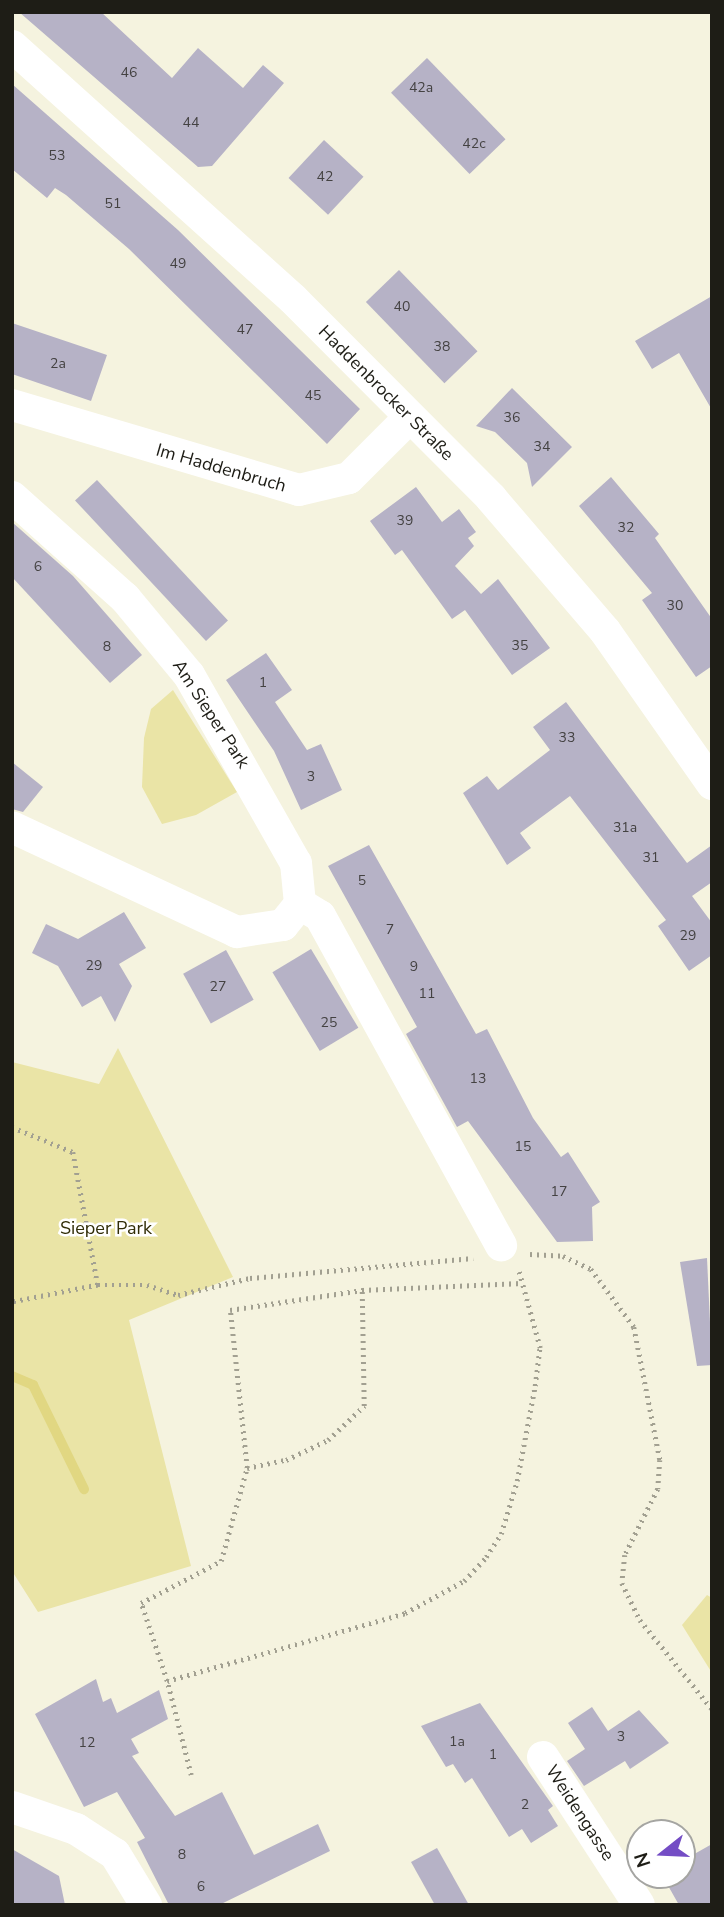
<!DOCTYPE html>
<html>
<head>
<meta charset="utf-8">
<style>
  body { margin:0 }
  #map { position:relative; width:724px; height:1917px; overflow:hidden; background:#f5f3df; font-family:"Nunito Sans",sans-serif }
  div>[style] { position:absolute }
  .green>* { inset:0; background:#eae4a6 }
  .stream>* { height:10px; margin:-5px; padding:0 5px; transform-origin:5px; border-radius:5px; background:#e1d782 }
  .building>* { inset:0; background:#b6b2c6; transform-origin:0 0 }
  .path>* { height:4.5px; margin-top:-2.25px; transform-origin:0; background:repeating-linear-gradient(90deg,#a2a091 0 2px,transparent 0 7px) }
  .minor>* { height:32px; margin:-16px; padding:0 16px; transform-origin:16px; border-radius:16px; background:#fff }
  span { translate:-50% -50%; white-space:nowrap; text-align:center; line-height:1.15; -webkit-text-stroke:5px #fff; paint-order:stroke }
  .number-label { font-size:14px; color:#444242 }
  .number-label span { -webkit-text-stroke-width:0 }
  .street-label { font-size:18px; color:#1e1d16 }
  .park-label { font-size:18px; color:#312d07 }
  .frame { position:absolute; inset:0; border:14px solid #1e1d16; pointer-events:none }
  .north { position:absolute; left:626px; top:1819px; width:70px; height:70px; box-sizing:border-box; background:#fff; border:2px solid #a5a5a2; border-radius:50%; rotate:252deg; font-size:19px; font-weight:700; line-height:28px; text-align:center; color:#1e1d16 }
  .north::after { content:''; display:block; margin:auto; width:24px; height:32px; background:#744dc5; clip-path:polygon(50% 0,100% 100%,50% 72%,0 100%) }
</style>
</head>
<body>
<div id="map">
  <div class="green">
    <i style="clip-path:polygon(173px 690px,237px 792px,196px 815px,162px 824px,142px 787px,144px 738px,151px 709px)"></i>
    <i style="clip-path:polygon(118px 1048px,233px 1277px,129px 1320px,191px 1566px,38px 1612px,12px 1571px,12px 1062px,99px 1084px)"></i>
    <i style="clip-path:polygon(707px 1595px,712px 1598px,712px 1673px,682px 1625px)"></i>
  </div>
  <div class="stream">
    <i style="left:12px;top:1376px;width:23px;rotate:23deg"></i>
    <i style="left:33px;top:1385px;width:116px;rotate:63.9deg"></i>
  </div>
  <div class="building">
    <i style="clip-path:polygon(19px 12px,101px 12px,172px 78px,198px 48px,243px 88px,263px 65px,284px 83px,212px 166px,198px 167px)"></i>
    <i style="left:427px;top:58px;width:113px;height:50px;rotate:46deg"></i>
    <i style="clip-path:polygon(12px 84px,178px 230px,360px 409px,327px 444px,129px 249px,66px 195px,55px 188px,47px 198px,12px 169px)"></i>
    <i style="left:324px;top:140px;width:54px;height:52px;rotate:43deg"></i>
    <i style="left:399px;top:270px;width:113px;height:46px;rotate:46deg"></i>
    <i style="clip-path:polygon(712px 296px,712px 410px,679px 353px,652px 369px,635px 341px)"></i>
    <i style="clip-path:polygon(12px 323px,107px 355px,91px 401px,12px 374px)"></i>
    <i style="clip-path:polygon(512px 388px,572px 447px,532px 487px,527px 463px,495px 432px,476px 426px)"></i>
    <i style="clip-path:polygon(611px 477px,659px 534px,655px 538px,712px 619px,712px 666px,696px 677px,642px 600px,652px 593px,579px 506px)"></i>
    <i style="left:97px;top:480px;width:192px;height:30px;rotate:47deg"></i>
    <i style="clip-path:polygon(416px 487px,442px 522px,459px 509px,476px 532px,468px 538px,474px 546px,455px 566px,481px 594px,498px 579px,550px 648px,512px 675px,465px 610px,452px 619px,402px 550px,395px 555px,370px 521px)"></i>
    <i style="clip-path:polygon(12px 522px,73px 576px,142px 655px,110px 683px,12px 577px)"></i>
    <i style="clip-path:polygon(266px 653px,292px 690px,275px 702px,307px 750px,321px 744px,342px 790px,301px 810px,274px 751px,226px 680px)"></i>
    <i style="clip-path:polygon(566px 702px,687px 863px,712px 845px,712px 882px,692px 896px,712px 923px,712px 955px,689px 971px,658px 926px,666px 920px,570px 796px,520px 833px,531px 848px,507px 865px,463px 793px,487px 776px,498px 790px,550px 750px,533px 727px)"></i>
    <i style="clip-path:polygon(12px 762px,43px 787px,23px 812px,12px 809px)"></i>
    <i style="clip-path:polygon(369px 845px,476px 1034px,487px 1029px,533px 1118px,561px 1157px,568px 1152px,600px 1202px,592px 1207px,593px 1241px,557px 1242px,468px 1121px,457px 1127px,406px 1034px,417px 1027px,328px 866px)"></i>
    <i style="clip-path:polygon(124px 912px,146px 948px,119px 964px,132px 986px,115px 1022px,101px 996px,82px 1007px,58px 966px,32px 953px,46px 924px,78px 939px)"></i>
    <i style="left:311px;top:949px;width:92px;height:45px;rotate:59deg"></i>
    <i style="left:226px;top:950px;width:57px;height:49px;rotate:61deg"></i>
    <i style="clip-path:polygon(707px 1258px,712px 1365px,697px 1366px,680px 1262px)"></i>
    <i style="clip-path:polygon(96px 1679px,103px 1702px,111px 1698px,117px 1713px,159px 1690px,168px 1719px,131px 1739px,139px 1753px,132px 1756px,175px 1816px,222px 1792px,254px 1855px,318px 1824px,330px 1851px,219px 1905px,169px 1905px,137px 1842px,145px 1838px,117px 1792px,84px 1807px,35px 1714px)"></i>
    <i style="clip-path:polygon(480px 1703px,553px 1806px,548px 1810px,558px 1826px,531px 1843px,522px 1829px,509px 1837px,472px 1778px,465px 1783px,453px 1764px,446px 1767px,421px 1726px)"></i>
    <i style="clip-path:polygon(592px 1707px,608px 1731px,639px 1710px,669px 1743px,630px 1769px,625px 1761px,584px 1786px,567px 1761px,585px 1749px,568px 1723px)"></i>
    <i style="clip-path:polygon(712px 1844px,712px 1905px,679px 1905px,662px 1875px,682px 1875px,682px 1861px)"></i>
    <i style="clip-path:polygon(437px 1848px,469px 1905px,435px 1905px,411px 1862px)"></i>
    <i style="clip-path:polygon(12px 1849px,59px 1876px,65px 1905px,12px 1905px)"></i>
  </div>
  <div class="path">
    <i style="left:12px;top:1127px;width:66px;rotate:22.3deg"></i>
    <i style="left:73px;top:1152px;width:135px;rotate:79.4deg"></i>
    <i style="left:98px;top:1285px;width:88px;rotate:168.8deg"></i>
    <i style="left:530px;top:1254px;width:33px;rotate:3deg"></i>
    <i style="left:563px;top:1256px;width:31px;rotate:25deg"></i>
    <i style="left:591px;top:1269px;width:72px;rotate:53.4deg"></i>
    <i style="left:634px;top:1327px;width:136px;rotate:78.9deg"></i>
    <i style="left:660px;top:1460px;width:29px;rotate:94deg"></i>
    <i style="left:658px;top:1489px;width:74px;rotate:116.6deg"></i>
    <i style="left:625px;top:1555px;width:28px;rotate:96deg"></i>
    <i style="left:622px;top:1583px;width:41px;rotate:64.1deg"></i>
    <i style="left:640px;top:1620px;width:114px;rotate:51deg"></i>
    <i style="left:98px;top:1285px;width:49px"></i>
    <i style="left:147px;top:1285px;width:33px;rotate:18deg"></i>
    <i style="left:178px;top:1295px;width:74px;rotate:-13.3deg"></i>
    <i style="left:250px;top:1278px;width:224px;rotate:-5.1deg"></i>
    <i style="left:247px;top:1468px;width:40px;rotate:-12deg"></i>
    <i style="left:286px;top:1460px;width:47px;rotate:-25.5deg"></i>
    <i style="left:328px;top:1440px;width:50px;rotate:-43.4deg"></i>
    <i style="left:364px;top:1406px;width:116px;rotate:-91deg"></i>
    <i style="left:167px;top:1681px;width:82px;rotate:-108.4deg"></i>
    <i style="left:141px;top:1603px;width:90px;rotate:-27.7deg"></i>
    <i style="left:221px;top:1561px;width:97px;rotate:-74.4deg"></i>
    <i style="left:247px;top:1468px;width:159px;rotate:-96.1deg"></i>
    <i style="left:230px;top:1310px;width:134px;rotate:-8.6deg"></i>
    <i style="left:362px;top:1290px;width:160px;rotate:-2.5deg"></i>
    <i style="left:191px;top:1775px;width:97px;rotate:-104.3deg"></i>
    <i style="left:167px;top:1681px;width:248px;rotate:-15.9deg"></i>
    <i style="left:405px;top:1613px;width:67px;rotate:-28.5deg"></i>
    <i style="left:464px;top:1581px;width:33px;rotate:-47deg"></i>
    <i style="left:486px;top:1557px;width:27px;rotate:-57deg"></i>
    <i style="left:501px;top:1534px;width:55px;rotate:-73.2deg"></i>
    <i style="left:517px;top:1481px;width:97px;rotate:-79.3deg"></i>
    <i style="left:535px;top:1386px;width:38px;rotate:-83deg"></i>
    <i style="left:540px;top:1348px;width:79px;rotate:-105.4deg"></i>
  </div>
  <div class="minor">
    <i style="left:12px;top:46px;width:378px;rotate:42deg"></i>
    <i style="left:293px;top:299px;width:281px;rotate:45.1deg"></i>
    <i style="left:491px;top:498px;width:175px;rotate:49.4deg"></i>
    <i style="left:605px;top:631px;width:187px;rotate:55deg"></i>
    <i style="left:12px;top:405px;width:299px;rotate:16.5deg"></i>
    <i style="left:299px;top:490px;width:51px;rotate:-13.5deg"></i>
    <i style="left:349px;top:478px;width:85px;rotate:-45deg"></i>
    <i style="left:12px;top:497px;width:152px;rotate:41.8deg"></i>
    <i style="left:125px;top:598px;width:100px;rotate:50.3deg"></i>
    <i style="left:189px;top:675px;width:216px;rotate:60.4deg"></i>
    <i style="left:296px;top:863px;width:41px;rotate:84.4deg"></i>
    <i style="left:300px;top:904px;width:27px;rotate:129deg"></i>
    <i style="left:283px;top:925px;width:47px;rotate:171.3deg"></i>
    <i style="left:237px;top:932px;width:248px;rotate:-155deg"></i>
    <i style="left:300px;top:904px;width:23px;rotate:31deg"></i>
    <i style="left:320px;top:916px;width:376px;rotate:61.2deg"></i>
    <i style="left:543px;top:1757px;width:176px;rotate:57deg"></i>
    <i style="left:12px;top:1807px;width:68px;rotate:19deg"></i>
    <i style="left:76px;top:1829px;width:46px;rotate:32.7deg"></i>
    <i style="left:115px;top:1854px;width:60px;rotate:58.7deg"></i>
  </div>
  <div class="number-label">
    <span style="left:129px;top:73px">46</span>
    <span style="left:421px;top:88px">42a</span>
    <span style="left:191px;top:123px">44</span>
    <span style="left:474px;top:144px">42c</span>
    <span style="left:57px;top:156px">53</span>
    <span style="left:325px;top:177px">42</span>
    <span style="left:113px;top:204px">51</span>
    <span style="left:178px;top:264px">49</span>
    <span style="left:402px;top:307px">40</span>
    <span style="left:245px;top:330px">47</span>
    <span style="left:442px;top:347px">38</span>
    <span style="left:58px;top:364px">2a</span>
    <span style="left:313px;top:396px">45</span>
    <span style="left:512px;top:418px">36</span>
    <span style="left:542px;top:447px">34</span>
    <span style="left:405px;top:521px">39</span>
    <span style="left:626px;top:528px">32</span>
    <span style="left:38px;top:567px">6</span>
    <span style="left:675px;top:606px">30</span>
    <span style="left:520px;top:646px">35</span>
    <span style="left:107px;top:647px">8</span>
    <span style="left:263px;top:683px">1</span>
    <span style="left:567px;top:738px">33</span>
    <span style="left:311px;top:777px">3</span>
    <span style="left:625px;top:828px">31a</span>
    <span style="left:651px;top:858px">31</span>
    <span style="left:362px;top:881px">5</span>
    <span style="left:390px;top:930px">7</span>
    <span style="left:688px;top:936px">29</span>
    <span style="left:94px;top:966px">29</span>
    <span style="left:414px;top:967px">9</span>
    <span style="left:218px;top:987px">27</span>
    <span style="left:427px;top:994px">11</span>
    <span style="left:329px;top:1023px">25</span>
    <span style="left:478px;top:1079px">13</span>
    <span style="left:523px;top:1147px">15</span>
    <span style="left:559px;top:1192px">17</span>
    <span style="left:621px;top:1737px">3</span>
    <span style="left:457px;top:1742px">1a</span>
    <span style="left:87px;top:1743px">12</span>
    <span style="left:493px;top:1755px">1</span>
    <span style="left:525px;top:1805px">2</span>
    <span style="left:182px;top:1855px">8</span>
    <span style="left:201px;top:1887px">6</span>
  </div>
  <div class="street-label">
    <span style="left:386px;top:393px;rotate:45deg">Haddenbrocker Straße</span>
    <span style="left:221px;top:468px;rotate:16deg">Im Haddenbruch</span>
    <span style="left:211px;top:714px;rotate:57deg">Am Sieper Park</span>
    <span style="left:580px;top:1813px;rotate:57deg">Weidengasse</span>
  </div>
  <div class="park-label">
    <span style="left:106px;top:1228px">Sieper Park</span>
  </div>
  <div class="frame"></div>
  <div class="north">N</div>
</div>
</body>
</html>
